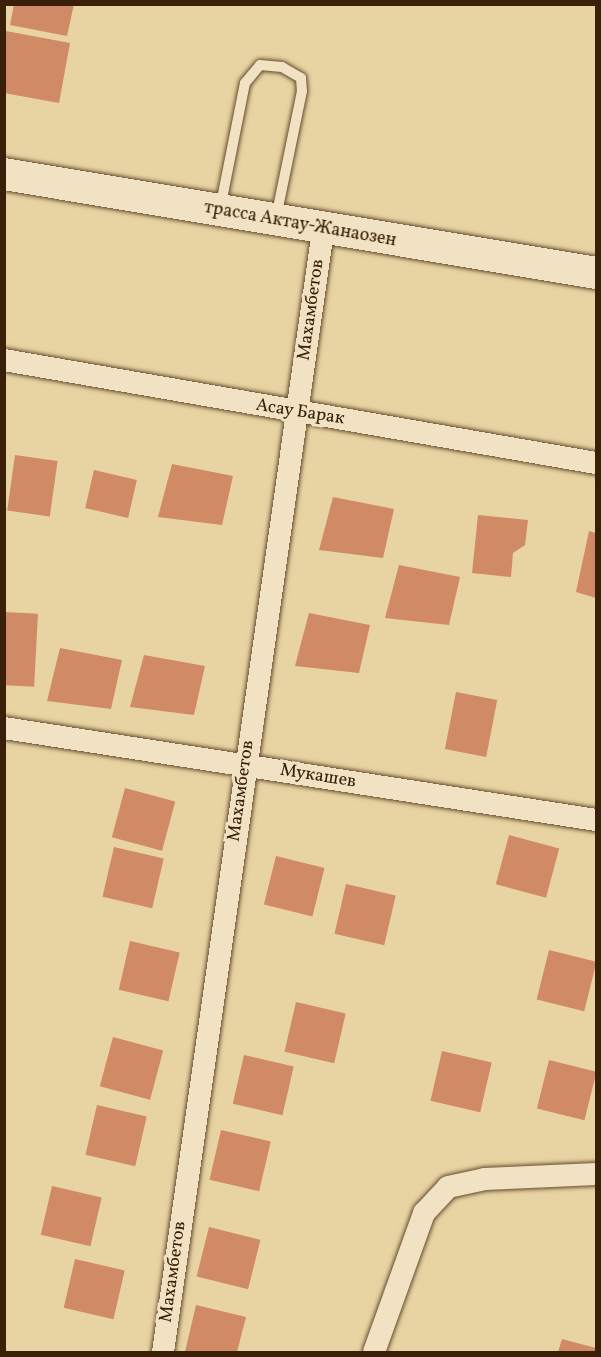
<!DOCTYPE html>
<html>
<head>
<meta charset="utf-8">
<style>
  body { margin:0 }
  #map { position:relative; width:601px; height:1357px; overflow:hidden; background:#e8d3a2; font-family:Vollkorn,serif }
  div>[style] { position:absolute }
  .building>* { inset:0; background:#d18a66; transform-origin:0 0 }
  .roads { filter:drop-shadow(0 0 2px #664d2f) drop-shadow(0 0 2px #664d2f) }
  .lane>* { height:10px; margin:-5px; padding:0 5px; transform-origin:5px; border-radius:5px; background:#f0e2c3 }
  .street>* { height:22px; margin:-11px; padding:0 11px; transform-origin:11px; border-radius:11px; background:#f0e2c3 }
  .secondary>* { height:32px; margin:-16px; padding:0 16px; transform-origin:16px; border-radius:16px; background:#f0e2c3 }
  span { translate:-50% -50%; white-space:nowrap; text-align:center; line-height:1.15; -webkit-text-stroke:6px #f0e2c3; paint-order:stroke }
  .street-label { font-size:18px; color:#3a2009 }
  .frame { position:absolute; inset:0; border:6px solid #3a2009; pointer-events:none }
</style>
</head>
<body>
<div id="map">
  <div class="building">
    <i style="clip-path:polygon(14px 4px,74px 4px,67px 36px,10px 25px)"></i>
    <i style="clip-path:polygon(6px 31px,70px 43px,59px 103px,4px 93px)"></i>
    <i style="left:15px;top:455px;width:43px;height:56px;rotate:8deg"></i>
    <i style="clip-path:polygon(172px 464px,233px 476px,222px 525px,158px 517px)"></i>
    <i style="left:94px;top:470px;width:44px;height:39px;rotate:13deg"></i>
    <i style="clip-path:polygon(333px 497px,394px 509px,383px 558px,319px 550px)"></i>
    <i style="clip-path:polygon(478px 515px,528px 520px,525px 545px,513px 553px,511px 577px,472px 573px)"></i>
    <i style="clip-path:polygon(589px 531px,596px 533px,596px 598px,576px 592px)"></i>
    <i style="clip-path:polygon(399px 565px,460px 577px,449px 625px,385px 618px)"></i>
    <i style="left:4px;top:612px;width:34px;height:73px;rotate:3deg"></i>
    <i style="clip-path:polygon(309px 613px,370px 625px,359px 673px,295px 666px)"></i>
    <i style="clip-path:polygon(60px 648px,122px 660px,111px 709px,47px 701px)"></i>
    <i style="clip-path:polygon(144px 655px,205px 666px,194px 715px,130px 707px)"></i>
    <i style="left:456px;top:692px;width:42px;height:58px;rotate:11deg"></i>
    <i style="left:125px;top:788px;width:52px;height:51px;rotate:15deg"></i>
    <i style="left:509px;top:835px;width:52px;height:51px;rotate:15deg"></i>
    <i style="left:114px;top:847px;width:51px;height:51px;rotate:13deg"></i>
    <i style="left:276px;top:856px;width:50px;height:50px;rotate:14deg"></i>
    <i style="left:346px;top:884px;width:51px;height:51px;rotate:13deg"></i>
    <i style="left:130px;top:941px;width:51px;height:50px;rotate:13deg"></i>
    <i style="left:549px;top:950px;width:49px;height:51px;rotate:14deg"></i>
    <i style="left:296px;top:1002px;width:51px;height:51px;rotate:13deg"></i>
    <i style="left:113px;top:1037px;width:52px;height:51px;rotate:15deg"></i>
    <i style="left:442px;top:1051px;width:51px;height:51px;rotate:13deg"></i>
    <i style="left:244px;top:1055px;width:51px;height:50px;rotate:13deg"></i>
    <i style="left:549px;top:1060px;width:49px;height:50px;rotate:14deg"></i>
    <i style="left:97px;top:1105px;width:51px;height:51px;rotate:13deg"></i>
    <i style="left:221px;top:1130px;width:51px;height:51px;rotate:13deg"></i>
    <i style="left:52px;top:1186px;width:51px;height:50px;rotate:13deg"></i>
    <i style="left:209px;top:1227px;width:53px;height:51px;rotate:14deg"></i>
    <i style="left:75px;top:1259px;width:51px;height:50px;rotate:13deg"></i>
    <i style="clip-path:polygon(196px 1305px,246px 1317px,237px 1352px,185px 1352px)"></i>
    <i style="clip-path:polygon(562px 1339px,596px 1348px,596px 1352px,558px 1352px)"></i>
  </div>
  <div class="roads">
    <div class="lane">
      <i style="left:220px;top:209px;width:128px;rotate:-78.8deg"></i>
      <i style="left:245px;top:83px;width:23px;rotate:-50deg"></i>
      <i style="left:260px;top:65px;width:22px;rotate:5deg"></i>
      <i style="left:282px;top:67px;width:22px;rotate:30deg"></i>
      <i style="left:301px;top:78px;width:13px;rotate:86deg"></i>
      <i style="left:302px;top:91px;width:130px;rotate:101.6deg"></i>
    </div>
    <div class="street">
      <i style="left:4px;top:360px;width:601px;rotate:9.87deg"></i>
      <i style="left:4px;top:728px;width:599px;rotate:8.83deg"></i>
      <i style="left:163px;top:1352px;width:1133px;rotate:-81.88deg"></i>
      <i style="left:374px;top:1352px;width:148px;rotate:-70.2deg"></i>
      <i style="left:424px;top:1213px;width:35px;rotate:-47deg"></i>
      <i style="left:448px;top:1187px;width:38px;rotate:-12deg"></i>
      <i style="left:485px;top:1179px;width:111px;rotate:-2.6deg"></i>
    </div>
    <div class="secondary">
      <i style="left:4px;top:174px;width:600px;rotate:9.49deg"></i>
    </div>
  </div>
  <div class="street-label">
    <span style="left:300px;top:225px;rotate:10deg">трасса Актау-Жанаозен</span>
    <span style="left:312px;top:310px;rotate:-82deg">Махамбетов</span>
    <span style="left:300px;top:413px;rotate:9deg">Асау Барак</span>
    <span style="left:318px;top:777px;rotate:9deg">Мукашев</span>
    <span style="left:242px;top:791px;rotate:-82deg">Махамбетов</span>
    <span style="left:174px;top:1272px;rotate:-82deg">Махамбетов</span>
  </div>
  <div class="frame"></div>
</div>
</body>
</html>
